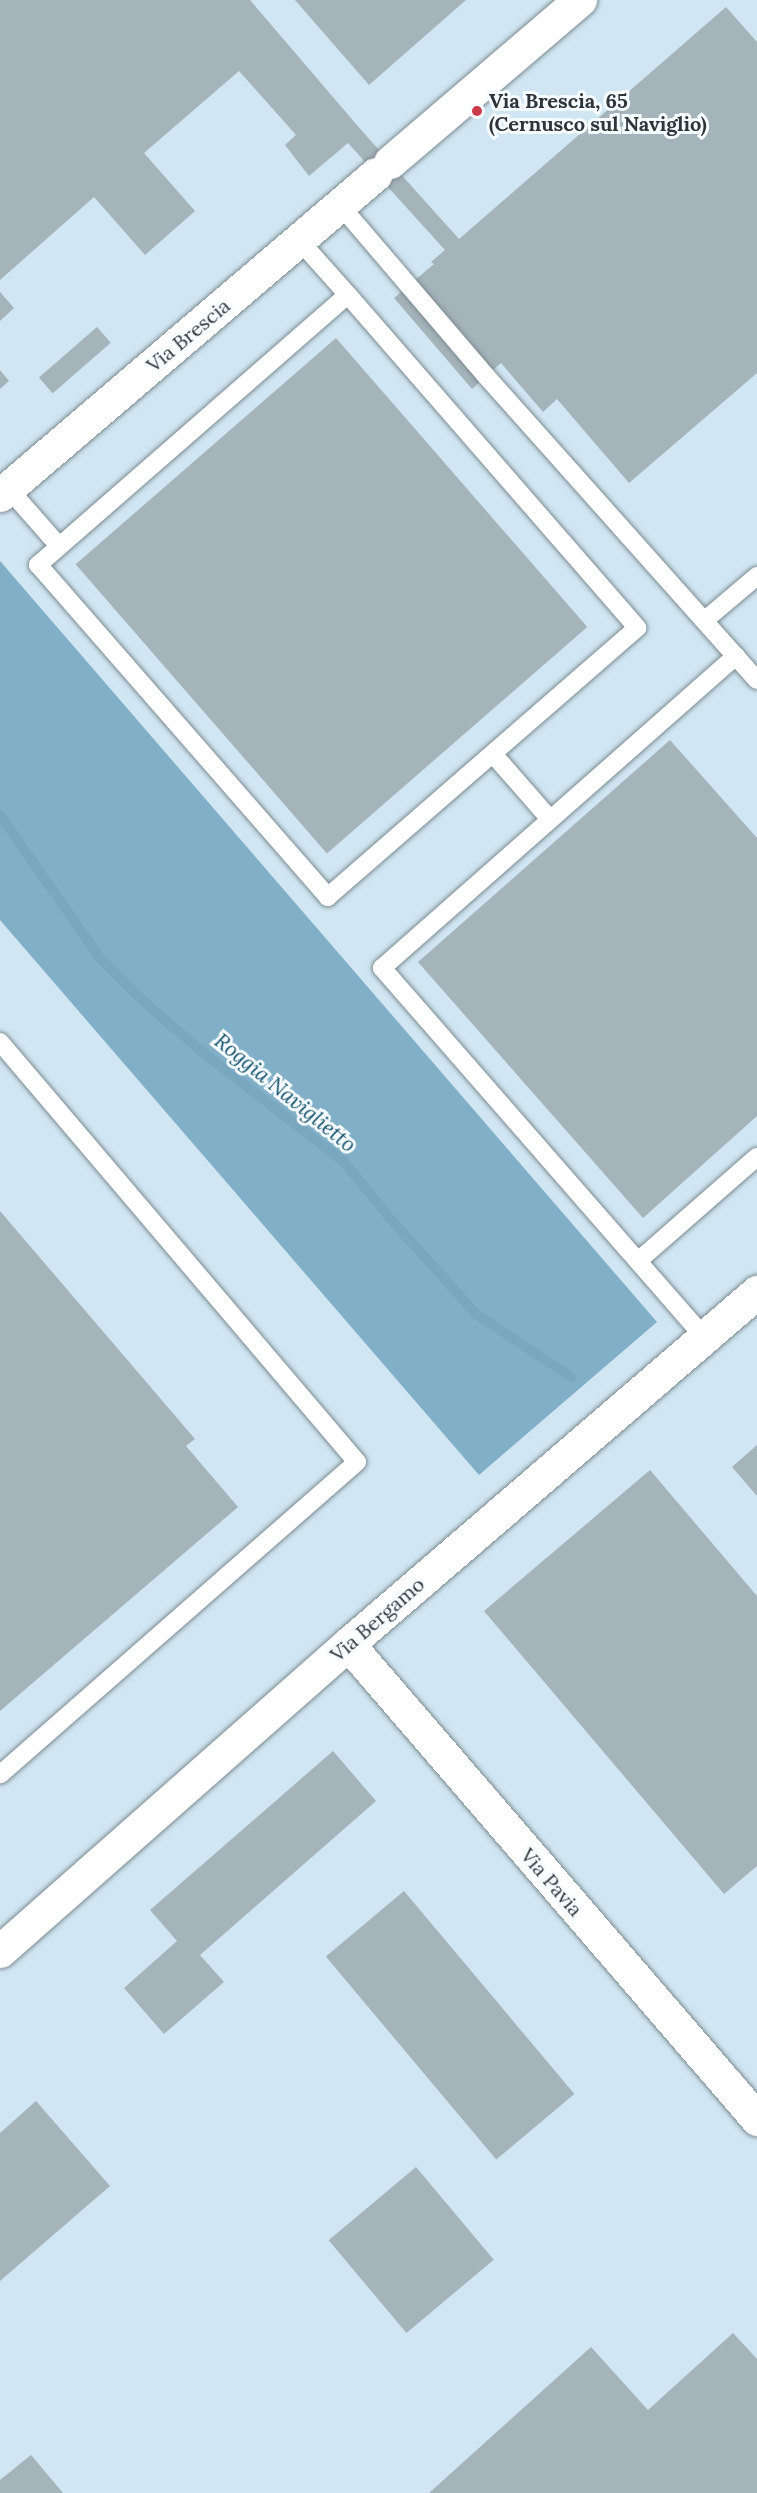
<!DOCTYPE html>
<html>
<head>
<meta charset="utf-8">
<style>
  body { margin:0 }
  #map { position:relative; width:757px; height:2493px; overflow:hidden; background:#e2f0f8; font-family:Lora,serif }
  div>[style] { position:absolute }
  .built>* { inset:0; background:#d0e6f2; transform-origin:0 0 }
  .forest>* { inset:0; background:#81afc7 }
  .stream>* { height:10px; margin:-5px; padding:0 5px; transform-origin:5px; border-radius:5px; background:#78a7bf }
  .building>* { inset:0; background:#a5b3ba; transform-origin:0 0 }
  .roads { filter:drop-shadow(0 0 2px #7d8b92) drop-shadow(0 0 2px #7d8b92) }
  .service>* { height:18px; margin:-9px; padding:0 9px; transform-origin:9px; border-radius:9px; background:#fff }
  .minor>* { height:33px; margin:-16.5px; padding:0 16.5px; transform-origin:16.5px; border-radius:16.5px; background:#fff }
  .dots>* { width:16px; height:16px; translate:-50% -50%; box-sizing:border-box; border:3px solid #f6fcff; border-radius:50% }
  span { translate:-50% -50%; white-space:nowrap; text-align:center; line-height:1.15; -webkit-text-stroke:6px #f6fcff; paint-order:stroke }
  .poi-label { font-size:20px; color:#2f3437; font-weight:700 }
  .left { translate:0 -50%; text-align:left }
  .street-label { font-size:20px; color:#2f3437 }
  .water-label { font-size:21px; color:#14516a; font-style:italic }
</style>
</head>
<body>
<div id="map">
  <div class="built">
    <i style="left:0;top:0;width:757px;height:2493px"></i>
  </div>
  <div class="forest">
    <i style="clip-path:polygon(0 561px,657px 1322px,479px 1475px,0 920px)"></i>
  </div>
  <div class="stream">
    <i style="left:0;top:815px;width:174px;rotate:55deg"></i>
    <i style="left:100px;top:958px;width:59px;rotate:45deg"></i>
    <i style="left:142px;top:1000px;width:78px;rotate:40.8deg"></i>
    <i style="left:201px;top:1051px;width:181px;rotate:37.8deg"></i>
    <i style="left:344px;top:1162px;width:80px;rotate:50.6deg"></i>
    <i style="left:395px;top:1224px;width:121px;rotate:48deg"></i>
    <i style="left:476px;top:1314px;width:114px;rotate:33.6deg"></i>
  </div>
  <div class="building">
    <i style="clip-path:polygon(0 0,250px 0,362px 131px,459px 239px,726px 7px,757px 42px,757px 373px,629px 483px,557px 399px,543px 412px,501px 363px,472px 389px,394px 298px,434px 264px,431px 262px,445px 250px,348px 143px,309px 176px,285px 145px,296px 135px,239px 71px,144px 153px,195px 211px,145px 255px,94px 197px,0 280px)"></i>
    <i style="clip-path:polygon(295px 0,466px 0,369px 85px)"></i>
    <i style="clip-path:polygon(0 292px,14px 308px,0 321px)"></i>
    <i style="left:97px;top:327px;width:21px;height:77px;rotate:49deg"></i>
    <i style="left:336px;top:338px;width:383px;height:345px;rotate:49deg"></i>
    <i style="clip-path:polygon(0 370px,9px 381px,0 389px)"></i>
    <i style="clip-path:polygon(670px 740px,757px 838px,757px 1116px,643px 1218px,418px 962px)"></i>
    <i style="clip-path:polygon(0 1211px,195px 1439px,186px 1446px,238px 1507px,0 1711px)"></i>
    <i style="clip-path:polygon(757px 1445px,757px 1496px,732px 1467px)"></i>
    <i style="clip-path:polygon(650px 1470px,757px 1596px,757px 1866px,724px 1894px,484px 1611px)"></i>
    <i style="clip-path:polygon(333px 1751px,376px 1801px,200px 1955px,224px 1982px,164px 2034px,124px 1988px,177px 1941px,150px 1910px)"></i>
    <i style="left:404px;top:1891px;width:265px;height:102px;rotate:50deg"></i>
    <i style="clip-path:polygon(36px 2101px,110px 2186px,0 2281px,0 2133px)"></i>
    <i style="left:416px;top:2167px;width:121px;height:114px;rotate:50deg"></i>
    <i style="clip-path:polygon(733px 2333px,757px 2359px,757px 2493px,429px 2493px,591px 2347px,648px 2410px)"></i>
    <i style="clip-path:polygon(31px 2455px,63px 2493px,0 2493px,0 2480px)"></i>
  </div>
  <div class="roads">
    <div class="service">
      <i style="left:340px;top:205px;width:225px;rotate:49.5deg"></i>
      <i style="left:486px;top:376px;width:407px;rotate:48.3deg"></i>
      <i style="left:299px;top:240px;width:74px;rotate:48.3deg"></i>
      <i style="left:348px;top:295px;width:441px;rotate:49deg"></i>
      <i style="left:637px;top:628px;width:410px;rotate:139deg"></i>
      <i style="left:328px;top:897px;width:441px;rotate:-131.1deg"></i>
      <i style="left:38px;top:565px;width:411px;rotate:-41.1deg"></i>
      <i style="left:8px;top:488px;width:77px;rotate:48.7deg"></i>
      <i style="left:705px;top:620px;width:68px;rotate:-40.2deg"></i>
      <i style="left:493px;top:754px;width:86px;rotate:48.8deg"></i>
      <i style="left:0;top:1042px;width:551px;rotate:49.64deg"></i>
      <i style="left:357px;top:1462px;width:474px;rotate:138.8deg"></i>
      <i style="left:638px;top:1261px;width:158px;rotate:-41.2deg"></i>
      <i style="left:704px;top:1337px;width:490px;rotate:-131.1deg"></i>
      <i style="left:382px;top:968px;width:472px;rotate:-41.4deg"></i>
    </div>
    <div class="minor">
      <i style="left:390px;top:162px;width:250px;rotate:-40.5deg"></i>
      <i style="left:0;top:495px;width:494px;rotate:-40.5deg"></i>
      <i style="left:348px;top:1644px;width:627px;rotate:49.27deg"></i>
      <i style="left:0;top:1951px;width:464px;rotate:-41.4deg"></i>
      <i style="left:348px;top:1644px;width:540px;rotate:-40.72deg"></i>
    </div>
  </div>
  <div class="dots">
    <i style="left:477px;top:111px;background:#cb3b47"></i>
  </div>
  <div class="poi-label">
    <span class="left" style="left:489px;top:112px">Via Brescia, 65<br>(Cernusco sul Naviglio)</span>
  </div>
  <div class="street-label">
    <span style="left:188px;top:335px;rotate:-40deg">Via Brescia</span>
    <span style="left:377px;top:1619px;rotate:-41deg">Via Bergamo</span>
    <span style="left:552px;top:1882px;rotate:49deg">Via Pavia</span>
  </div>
  <div class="water-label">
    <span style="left:285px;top:1093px;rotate:39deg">Roggia Naviglietto</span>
  </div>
</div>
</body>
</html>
